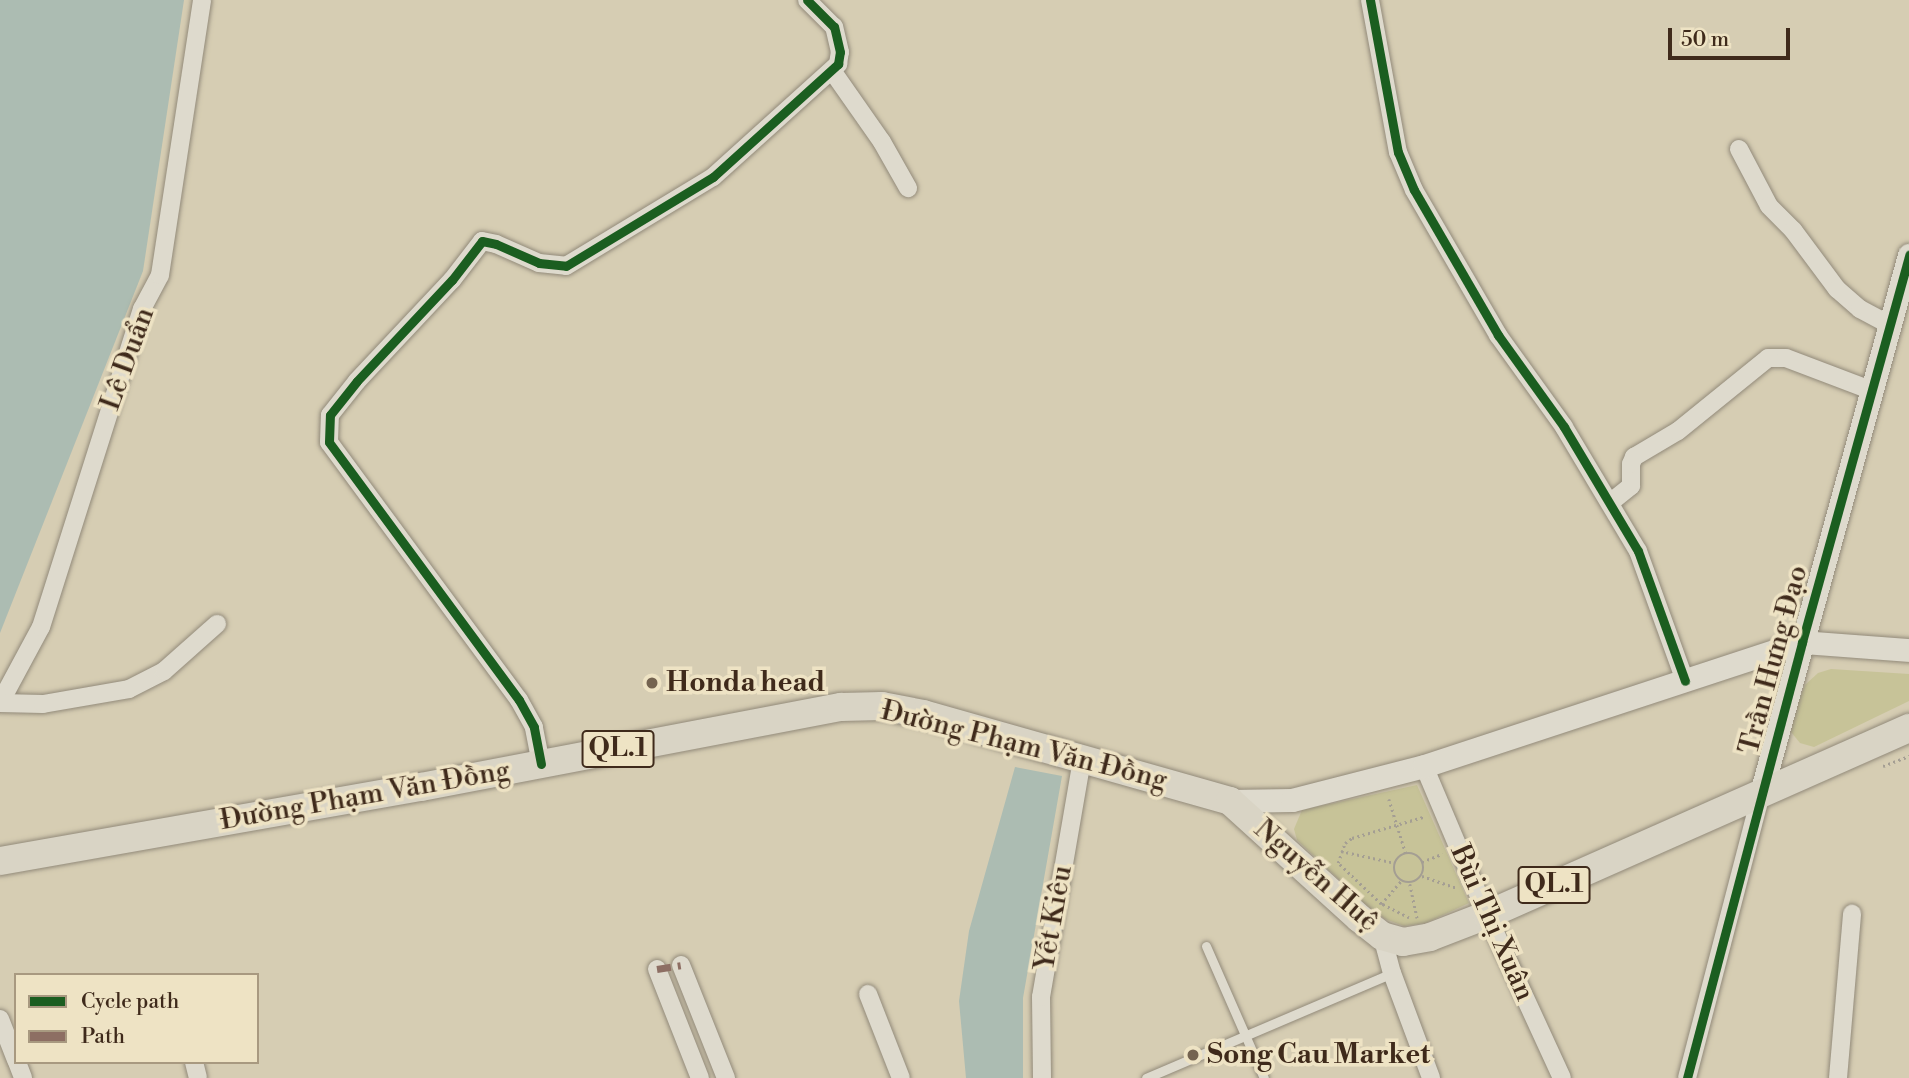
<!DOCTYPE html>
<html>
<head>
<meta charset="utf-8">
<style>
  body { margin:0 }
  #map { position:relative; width:1909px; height:1078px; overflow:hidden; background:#d6cdb3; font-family:"Libre Bodoni",serif }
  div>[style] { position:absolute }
  .green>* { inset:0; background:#c7c398 }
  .water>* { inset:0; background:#acbcb2 }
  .path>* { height:2.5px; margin-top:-1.25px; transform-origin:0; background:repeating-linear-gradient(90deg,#a49e93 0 2px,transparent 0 5.5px) }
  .path>.ring { margin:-1.25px; padding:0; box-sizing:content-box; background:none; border:2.5px solid #a49e93; border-radius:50% }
  .roads { filter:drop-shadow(0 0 2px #928a7a) drop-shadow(0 0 2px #928a7a) }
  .service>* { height:9px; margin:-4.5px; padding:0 4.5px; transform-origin:4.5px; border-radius:4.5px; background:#dedacd }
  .minor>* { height:18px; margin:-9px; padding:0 9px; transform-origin:9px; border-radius:9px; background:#dedacd }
  .tertiary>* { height:23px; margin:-11.5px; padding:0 11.5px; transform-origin:11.5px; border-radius:11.5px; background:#dedacd }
  .primary>* { height:28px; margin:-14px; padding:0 14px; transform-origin:14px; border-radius:14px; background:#d9d4c5 }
  .quiet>* { height:7px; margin-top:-3.5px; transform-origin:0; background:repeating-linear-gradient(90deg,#8d6e63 0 14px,transparent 0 21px) }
  .cycleway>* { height:9px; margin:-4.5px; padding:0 4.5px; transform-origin:4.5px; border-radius:4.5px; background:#1b5e20 }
  .dots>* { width:19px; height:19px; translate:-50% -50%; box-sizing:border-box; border:4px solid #eee3c4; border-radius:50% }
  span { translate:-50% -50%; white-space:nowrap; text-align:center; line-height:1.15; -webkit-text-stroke:7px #eee3c4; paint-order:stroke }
  .shield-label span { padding:2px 5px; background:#eee3c4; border:2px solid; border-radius:5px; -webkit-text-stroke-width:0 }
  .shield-label { font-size:26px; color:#3f2a1b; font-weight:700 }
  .street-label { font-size:28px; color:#3f2a1b }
  .poi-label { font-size:28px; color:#3f2a1b; font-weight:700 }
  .left { translate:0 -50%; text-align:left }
  .legend { position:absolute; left:14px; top:973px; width:245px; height:91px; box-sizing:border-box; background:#eee3c4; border:2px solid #a89980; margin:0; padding:9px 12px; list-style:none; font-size:21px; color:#3f2a1b }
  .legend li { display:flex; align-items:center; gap:14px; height:35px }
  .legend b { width:35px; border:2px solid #a89980 }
  .scale { position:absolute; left:1668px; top:28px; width:122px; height:32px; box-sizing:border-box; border:4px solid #3f2a1b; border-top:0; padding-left:9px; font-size:21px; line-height:24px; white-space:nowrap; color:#3f2a1b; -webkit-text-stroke:5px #eee3c4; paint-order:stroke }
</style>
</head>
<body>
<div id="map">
  <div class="green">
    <i style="clip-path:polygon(1831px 669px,1909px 674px,1909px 701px,1814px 747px,1800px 743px,1791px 732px,1791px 721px,1805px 685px,1818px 673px)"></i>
    <i style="clip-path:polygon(1417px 785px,1469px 903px,1426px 923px,1404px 926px,1385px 919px,1367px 906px,1297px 840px,1294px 829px,1302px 810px)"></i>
  </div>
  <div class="water">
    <i style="clip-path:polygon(0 0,184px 0,143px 271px,0 633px)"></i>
    <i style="clip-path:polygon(1015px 767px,1062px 776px,1023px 998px,1023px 1078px,966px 1078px,959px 1001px,969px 931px)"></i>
  </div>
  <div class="path">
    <i style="left:1883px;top:766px;width:28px;rotate:-21deg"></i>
    <i style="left:1389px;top:799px;width:58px;rotate:72.8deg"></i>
    <i style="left:1341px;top:851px;width:55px;rotate:12.5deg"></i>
    <i class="ring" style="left:1394px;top:853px;width:27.5px;height:27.5px"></i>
    <i style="left:1422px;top:862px;width:22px;rotate:-22deg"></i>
    <i style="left:1422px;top:876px;width:37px;rotate:19deg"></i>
    <i style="left:1410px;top:884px;width:35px;rotate:78deg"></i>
    <i style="left:1381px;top:904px;width:30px;rotate:-49deg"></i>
    <i style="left:1409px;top:918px;width:31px;rotate:-153deg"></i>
    <i style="left:1381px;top:904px;width:59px;rotate:-136.4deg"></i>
    <i style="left:1338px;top:863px;width:21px;rotate:-71deg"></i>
    <i style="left:1345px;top:843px;width:9px;rotate:-36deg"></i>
    <i style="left:1352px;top:838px;width:74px;rotate:-16.5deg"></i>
  </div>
  <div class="roads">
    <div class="service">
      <i style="left:1206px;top:946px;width:144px;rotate:66.3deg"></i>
      <i style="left:1146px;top:1078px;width:267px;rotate:-23.1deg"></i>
    </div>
    <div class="minor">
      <i style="left:1370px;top:0;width:155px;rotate:79.6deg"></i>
      <i style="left:1398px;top:152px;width:41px;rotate:67.2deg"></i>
      <i style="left:1414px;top:190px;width:168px;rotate:59.9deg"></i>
      <i style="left:1498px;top:335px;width:113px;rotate:54.3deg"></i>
      <i style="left:1564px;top:427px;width:144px;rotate:59.2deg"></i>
      <i style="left:1638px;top:551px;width:138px;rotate:70.1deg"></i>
      <i style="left:833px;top:72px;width:85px;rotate:55deg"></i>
      <i style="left:882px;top:142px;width:53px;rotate:60.5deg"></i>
      <i style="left:1739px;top:149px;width:64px;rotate:62.2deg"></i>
      <i style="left:1769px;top:206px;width:34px;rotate:45deg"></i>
      <i style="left:1793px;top:230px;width:74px;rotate:53.3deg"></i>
      <i style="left:1837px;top:289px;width:30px;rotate:41deg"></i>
      <i style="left:1860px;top:309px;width:34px;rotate:28deg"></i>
      <i style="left:1611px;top:502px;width:26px;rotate:-39deg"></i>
      <i style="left:1631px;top:486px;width:22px;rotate:-90deg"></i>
      <i style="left:1631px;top:464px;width:8px;rotate:-67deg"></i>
      <i style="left:1634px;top:457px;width:51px;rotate:-30.6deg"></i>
      <i style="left:1678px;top:431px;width:116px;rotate:-39deg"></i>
      <i style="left:1768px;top:358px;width:18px"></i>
      <i style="left:1786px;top:358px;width:93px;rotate:20.8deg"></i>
      <i style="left:0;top:703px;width:86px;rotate:-61.7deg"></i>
      <i style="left:41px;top:627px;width:334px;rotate:-72.4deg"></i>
      <i style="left:142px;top:309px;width:38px;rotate:-62deg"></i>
      <i style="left:160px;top:275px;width:278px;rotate:-81.3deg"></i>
      <i style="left:0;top:703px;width:43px;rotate:1.3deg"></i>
      <i style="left:43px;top:704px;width:87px;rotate:-9.9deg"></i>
      <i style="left:129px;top:689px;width:39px;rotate:-27deg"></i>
      <i style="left:164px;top:671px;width:71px;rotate:-41.6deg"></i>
      <i style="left:541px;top:764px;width:38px;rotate:-101deg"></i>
      <i style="left:534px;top:727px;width:31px;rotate:-119deg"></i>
      <i style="left:519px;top:700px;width:320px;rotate:-126.4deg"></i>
      <i style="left:329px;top:442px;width:27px;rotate:-88deg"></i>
      <i style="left:330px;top:415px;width:43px;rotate:-51.5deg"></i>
      <i style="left:357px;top:381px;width:139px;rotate:-46.8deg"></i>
      <i style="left:452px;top:280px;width:49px;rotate:-52.4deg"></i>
      <i style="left:482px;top:241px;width:14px;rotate:12deg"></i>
      <i style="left:496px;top:244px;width:47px;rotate:23.8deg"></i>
      <i style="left:539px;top:263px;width:27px;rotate:6deg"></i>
      <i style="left:566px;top:266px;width:172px;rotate:-31.2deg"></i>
      <i style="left:713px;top:177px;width:169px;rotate:-42.1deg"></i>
      <i style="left:838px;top:64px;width:12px;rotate:-81deg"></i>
      <i style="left:840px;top:52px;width:26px;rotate:-103deg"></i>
      <i style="left:834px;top:27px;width:38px;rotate:-135deg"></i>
      <i style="left:1424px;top:766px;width:162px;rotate:67.1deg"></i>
      <i style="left:1487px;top:915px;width:179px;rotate:65.3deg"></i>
      <i style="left:1382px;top:936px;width:38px;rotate:75deg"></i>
      <i style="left:1392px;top:973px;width:112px;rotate:69.6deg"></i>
      <i style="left:681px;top:965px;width:122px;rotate:68.3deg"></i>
      <i style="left:657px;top:969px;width:117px;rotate:68.5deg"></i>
      <i style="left:868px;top:994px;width:90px;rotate:68.6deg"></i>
      <i style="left:0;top:1019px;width:44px;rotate:68.7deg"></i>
      <i style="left:17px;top:1062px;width:17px;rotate:69deg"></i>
      <i style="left:194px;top:1062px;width:16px;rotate:76deg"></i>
      <i style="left:1042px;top:1078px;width:81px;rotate:-90.7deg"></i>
      <i style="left:1041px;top:997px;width:242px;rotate:-80.2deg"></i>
      <i style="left:1687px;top:1078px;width:294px;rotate:-75.4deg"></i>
      <i style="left:1838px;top:1078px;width:165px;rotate:-85.1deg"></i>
    </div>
    <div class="tertiary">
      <i style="left:1761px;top:793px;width:558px;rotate:-74.62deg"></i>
      <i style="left:1230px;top:801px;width:62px;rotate:-0.9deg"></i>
      <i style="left:1292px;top:800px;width:136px;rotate:-14.4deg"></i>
      <i style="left:1424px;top:766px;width:398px;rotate:-18.2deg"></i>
      <i style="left:1802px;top:642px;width:107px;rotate:4.3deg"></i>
    </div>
    <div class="primary">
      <i style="left:0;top:861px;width:427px;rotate:-10deg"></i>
      <i style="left:421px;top:787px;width:428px;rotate:-10.8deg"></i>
      <i style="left:841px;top:707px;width:41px;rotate:-1.4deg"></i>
      <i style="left:882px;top:706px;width:42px;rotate:11deg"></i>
      <i style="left:923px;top:714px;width:319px;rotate:15.8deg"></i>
      <i style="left:1230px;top:801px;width:174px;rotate:42.2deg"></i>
      <i style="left:1359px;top:918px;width:29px;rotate:38deg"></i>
      <i style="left:1382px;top:936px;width:22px;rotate:16deg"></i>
      <i style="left:1403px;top:942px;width:27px;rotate:-10deg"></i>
      <i style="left:1430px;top:937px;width:61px;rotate:-21.1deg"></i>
      <i style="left:1487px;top:915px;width:462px;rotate:-23.9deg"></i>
    </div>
  </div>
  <div class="quiet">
    <i style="left:657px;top:969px;width:24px;rotate:-9deg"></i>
  </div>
  <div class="cycleway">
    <i style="left:1370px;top:0;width:155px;rotate:79.6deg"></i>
    <i style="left:1398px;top:152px;width:41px;rotate:67.2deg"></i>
    <i style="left:1414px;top:190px;width:168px;rotate:59.9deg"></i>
    <i style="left:1498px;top:335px;width:113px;rotate:54.3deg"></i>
    <i style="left:1564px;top:427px;width:144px;rotate:59.2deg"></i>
    <i style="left:1638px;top:551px;width:138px;rotate:70.1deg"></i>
    <i style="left:541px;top:764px;width:38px;rotate:-101deg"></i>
    <i style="left:534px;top:727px;width:31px;rotate:-119deg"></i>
    <i style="left:519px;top:700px;width:320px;rotate:-126.4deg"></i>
    <i style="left:329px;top:442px;width:27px;rotate:-88deg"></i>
    <i style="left:330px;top:415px;width:43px;rotate:-51.5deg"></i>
    <i style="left:357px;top:381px;width:139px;rotate:-46.8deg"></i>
    <i style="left:452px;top:280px;width:49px;rotate:-52.4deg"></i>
    <i style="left:482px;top:241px;width:14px;rotate:12deg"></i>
    <i style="left:496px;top:244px;width:47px;rotate:23.8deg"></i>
    <i style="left:539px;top:263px;width:27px;rotate:6deg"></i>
    <i style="left:566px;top:266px;width:172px;rotate:-31.2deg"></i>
    <i style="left:713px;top:177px;width:169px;rotate:-42.1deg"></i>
    <i style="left:838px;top:64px;width:12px;rotate:-81deg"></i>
    <i style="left:840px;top:52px;width:26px;rotate:-103deg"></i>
    <i style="left:834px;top:27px;width:38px;rotate:-135deg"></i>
    <i style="left:1687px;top:1078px;width:451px;rotate:-75.2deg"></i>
    <i style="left:1802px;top:642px;width:402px;rotate:-74.5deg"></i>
  </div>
  <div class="dots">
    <i style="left:652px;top:683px;background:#746350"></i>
    <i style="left:1193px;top:1055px;background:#746350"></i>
  </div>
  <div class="shield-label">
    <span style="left:618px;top:749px">QL.1</span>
    <span style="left:1554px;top:885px">QL.1</span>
  </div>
  <div class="street-label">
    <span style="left:128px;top:359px;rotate:-70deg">Lê Duẩn</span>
    <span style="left:1774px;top:660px;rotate:-75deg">Trần Hưng Đạo</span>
    <span style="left:1024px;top:746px;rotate:14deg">Đường Phạm Văn Đồng</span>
    <span style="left:365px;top:796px;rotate:-10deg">Đường Phạm Văn Đồng</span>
    <span style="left:1316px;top:876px;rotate:41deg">Nguyễn Huệ</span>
    <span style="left:1054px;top:918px;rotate:-80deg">Yết Kiêu</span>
    <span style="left:1492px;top:923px;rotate:66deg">Bùi Thị Xuân</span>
  </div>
  <div class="poi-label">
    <span class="left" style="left:666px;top:683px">Honda head</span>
    <span class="left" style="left:1207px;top:1055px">Song Cau Market</span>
  </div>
  <ul class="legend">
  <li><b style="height:9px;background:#1b5e20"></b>Cycle path</li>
  <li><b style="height:9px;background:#8d6e63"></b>Path</li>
  </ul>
  <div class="scale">50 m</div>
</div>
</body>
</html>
